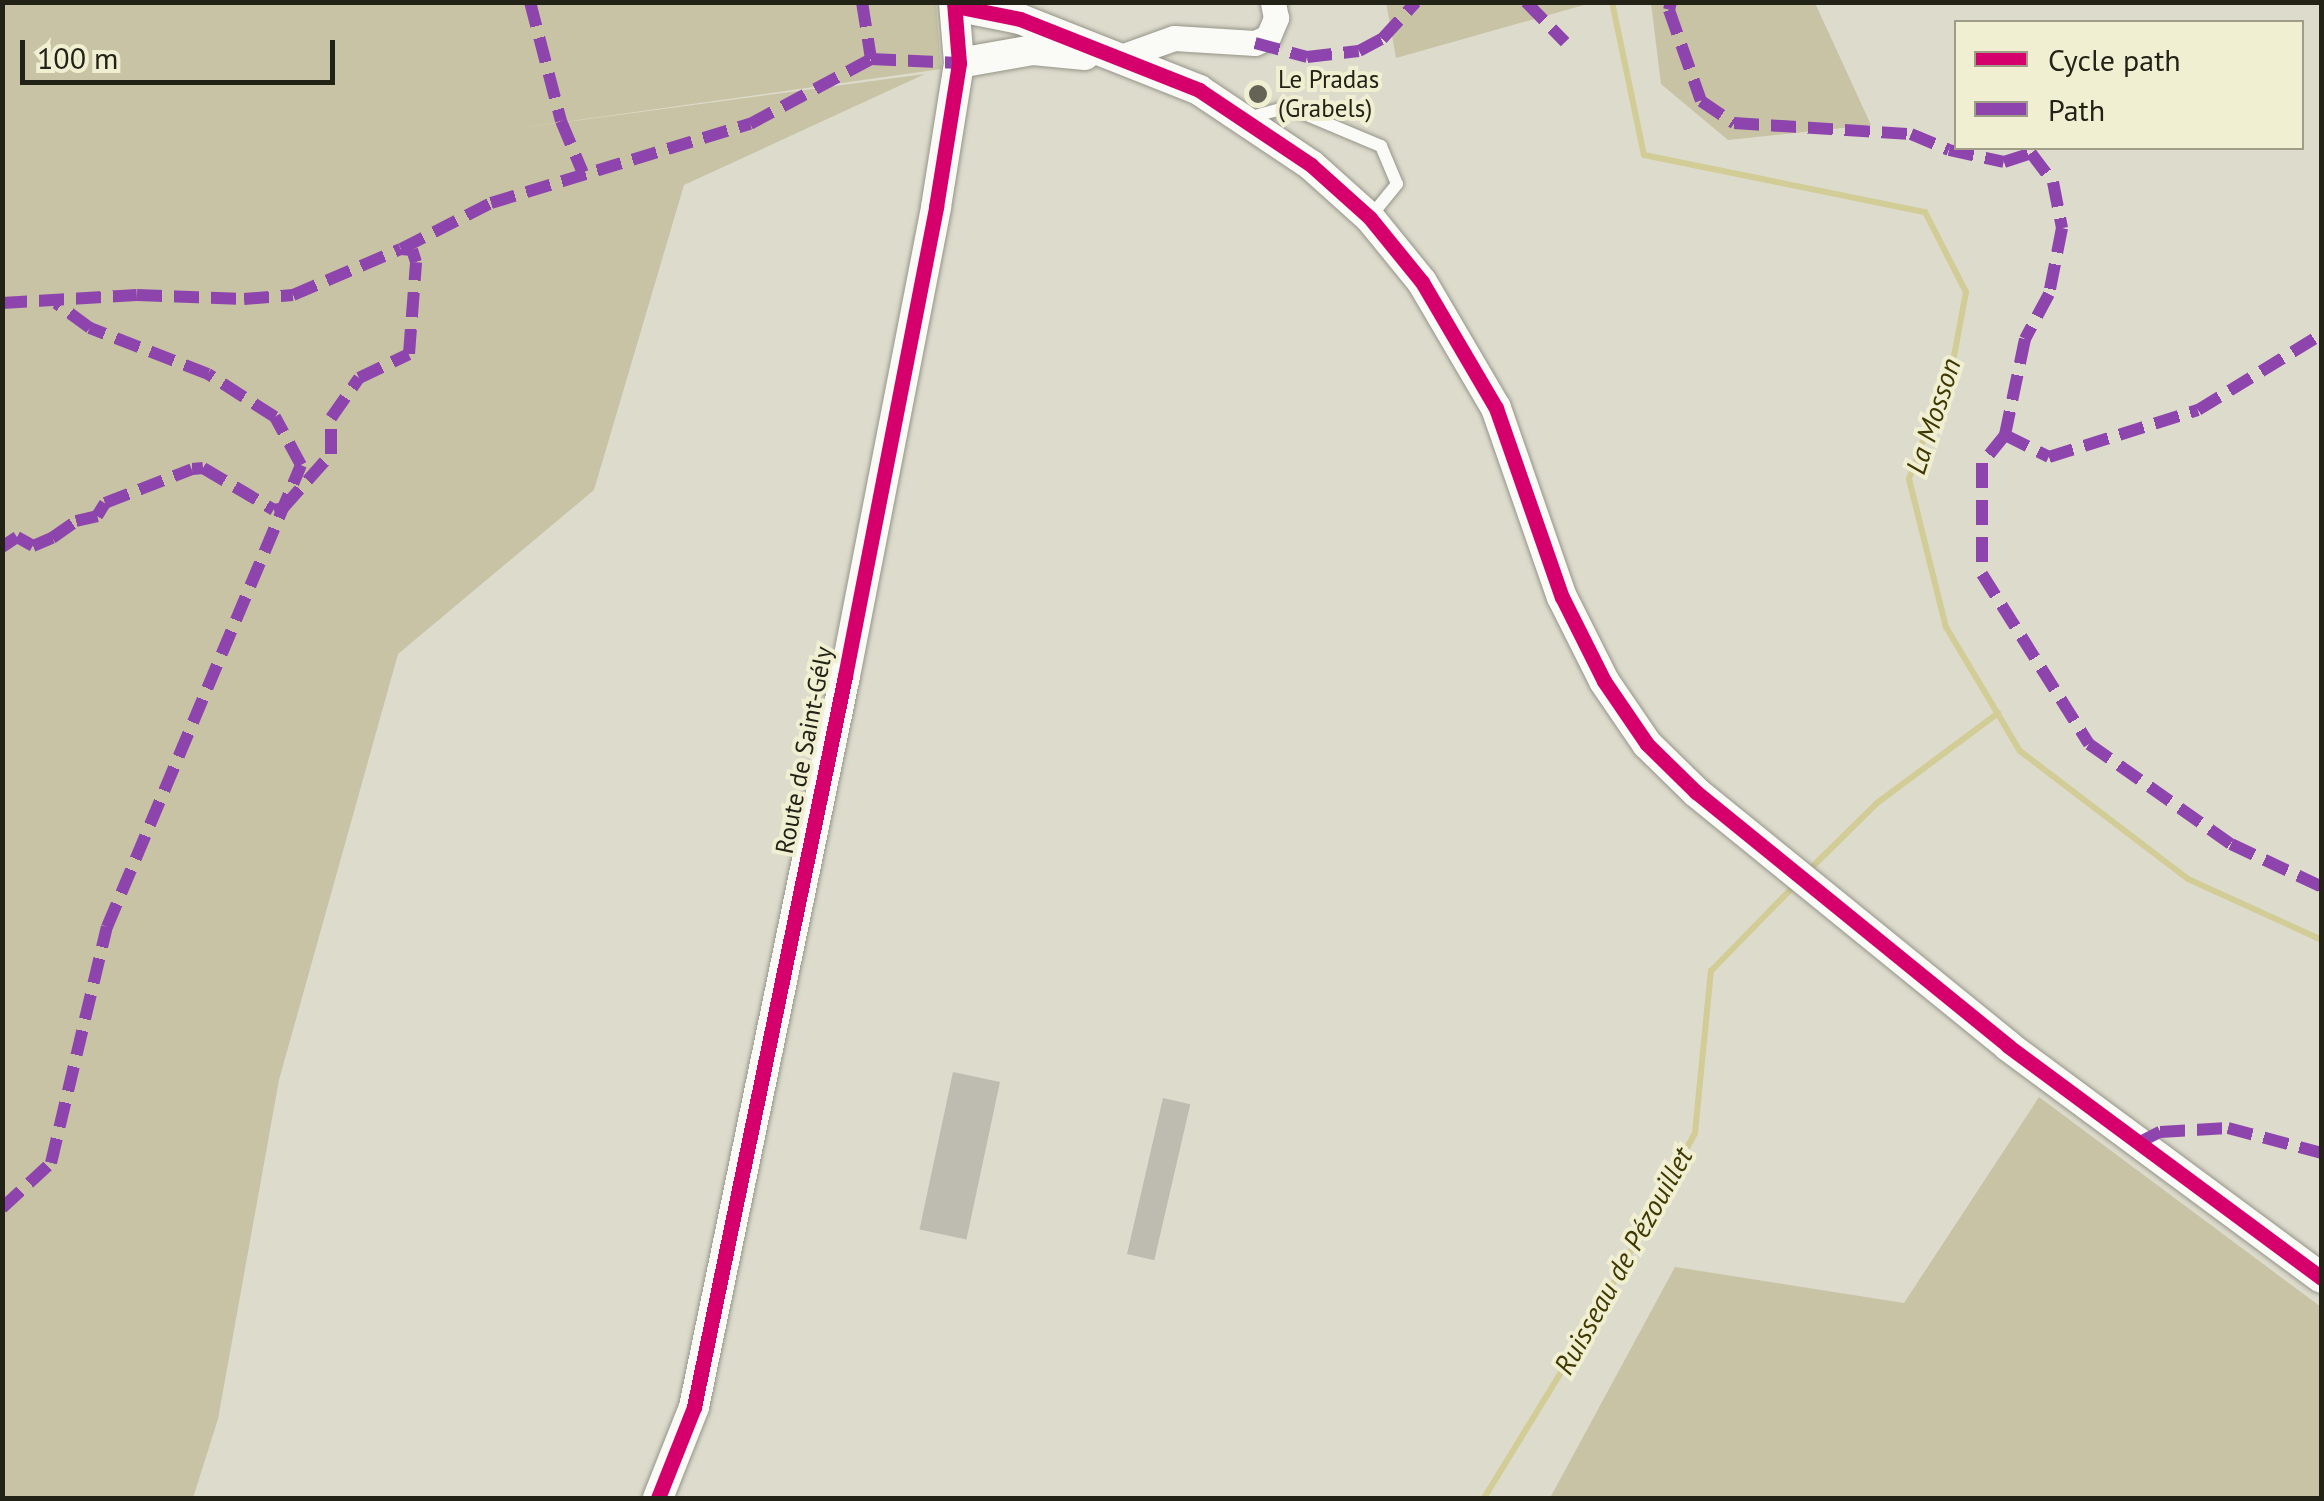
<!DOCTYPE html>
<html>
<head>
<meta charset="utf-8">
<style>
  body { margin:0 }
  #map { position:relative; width:2324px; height:1501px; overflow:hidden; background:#dddbcc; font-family:"PT Sans",sans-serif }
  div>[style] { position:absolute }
  .green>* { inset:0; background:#c7c3a4 }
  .stream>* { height:6px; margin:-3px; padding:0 3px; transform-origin:3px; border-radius:3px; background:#d2cc96 }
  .building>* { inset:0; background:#bebcb0; transform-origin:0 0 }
  .roads { filter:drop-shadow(0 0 2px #949488) drop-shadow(0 0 2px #949488) }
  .service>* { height:12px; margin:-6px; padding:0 6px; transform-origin:6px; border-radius:6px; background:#fafaf7 }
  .minor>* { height:25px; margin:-12.5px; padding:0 12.5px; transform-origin:12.5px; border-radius:12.5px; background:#fafaf7 }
  .tertiary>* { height:30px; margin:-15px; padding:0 15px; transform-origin:15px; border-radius:15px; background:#fafaf7 }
  .quiet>* { height:12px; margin-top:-6px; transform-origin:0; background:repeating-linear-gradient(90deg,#8e44ad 0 25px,transparent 0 37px) }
  .cycleway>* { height:15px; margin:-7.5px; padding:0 7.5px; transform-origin:7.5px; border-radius:7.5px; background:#d6006c }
  .dots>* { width:28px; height:28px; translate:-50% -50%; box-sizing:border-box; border:5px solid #f1efd2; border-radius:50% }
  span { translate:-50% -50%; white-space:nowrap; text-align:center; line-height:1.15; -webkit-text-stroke:8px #f1efd2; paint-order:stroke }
  .poi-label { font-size:25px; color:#232217 }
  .left { translate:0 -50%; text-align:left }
  .street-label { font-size:25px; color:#232217 }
  .water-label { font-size:28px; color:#3f3800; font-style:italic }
  .frame { position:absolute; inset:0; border:5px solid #232217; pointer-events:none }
  .legend { position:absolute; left:1954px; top:20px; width:350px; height:130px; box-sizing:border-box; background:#f1efd2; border:2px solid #9f9d87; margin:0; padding:12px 18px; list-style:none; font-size:30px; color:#232217 }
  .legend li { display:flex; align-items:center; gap:20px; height:50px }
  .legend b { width:50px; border:2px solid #9f9d87 }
  .scale { position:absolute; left:20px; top:40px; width:315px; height:45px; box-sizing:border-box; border:5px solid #232217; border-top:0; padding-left:12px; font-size:30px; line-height:35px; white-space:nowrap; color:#232217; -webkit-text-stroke:8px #f1efd2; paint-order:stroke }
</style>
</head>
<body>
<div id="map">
  <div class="green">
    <i style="clip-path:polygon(3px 2px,936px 3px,941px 69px,507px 130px,925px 74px,684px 185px,594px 490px,398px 654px,279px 1080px,218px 1419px,193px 1498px,3px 1498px)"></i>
    <i style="clip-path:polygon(1386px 2px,1591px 2px,1591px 3px,1396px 58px)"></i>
    <i style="clip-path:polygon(1651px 3px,1815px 3px,1871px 125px,1728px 140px,1661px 84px)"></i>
    <i style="clip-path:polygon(2039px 1097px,2321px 1307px,2321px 1498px,1550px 1498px,1675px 1267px,1904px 1303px)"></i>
  </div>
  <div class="stream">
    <i style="left:1612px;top:2px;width:156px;rotate:78.2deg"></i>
    <i style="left:1644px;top:155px;width:287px;rotate:11.5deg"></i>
    <i style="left:1925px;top:212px;width:90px;rotate:62.9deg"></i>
    <i style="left:1966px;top:292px;width:65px;rotate:100.6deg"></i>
    <i style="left:1954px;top:356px;width:131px;rotate:110.1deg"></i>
    <i style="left:1909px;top:479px;width:153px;rotate:76deg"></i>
    <i style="left:1946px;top:627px;width:144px;rotate:59.2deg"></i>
    <i style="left:2020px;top:751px;width:211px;rotate:37.3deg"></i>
    <i style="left:2188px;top:879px;width:147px;rotate:24.5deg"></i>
    <i style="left:1806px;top:873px;width:100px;rotate:-44.6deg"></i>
    <i style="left:1877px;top:803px;width:151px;rotate:-36.6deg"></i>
    <i style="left:1484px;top:1498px;width:206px;rotate:-58.5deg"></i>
    <i style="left:1592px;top:1322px;width:215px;rotate:-61.4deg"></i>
    <i style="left:1695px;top:1133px;width:163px;rotate:-84.4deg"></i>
    <i style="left:1711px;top:971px;width:119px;rotate:-45.7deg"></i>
  </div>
  <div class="building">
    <i style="left:953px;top:1072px;width:48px;height:161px;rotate:12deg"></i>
    <i style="left:1163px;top:1098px;width:28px;height:160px;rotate:13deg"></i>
  </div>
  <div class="roads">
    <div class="service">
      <i style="left:1248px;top:118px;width:41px;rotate:-15.4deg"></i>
      <i style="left:1288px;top:107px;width:101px;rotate:22.8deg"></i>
      <i style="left:1381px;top:146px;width:41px;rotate:67.2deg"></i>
      <i style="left:1397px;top:184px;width:41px;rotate:129.1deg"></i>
    </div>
    <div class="minor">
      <i style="left:1118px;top:58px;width:59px;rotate:-19.7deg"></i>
      <i style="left:1174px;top:38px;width:81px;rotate:3.5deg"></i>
      <i style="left:1255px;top:43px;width:14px;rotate:-25deg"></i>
      <i style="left:1268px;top:37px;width:21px;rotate:-67deg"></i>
      <i style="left:1276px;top:18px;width:16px;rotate:-101deg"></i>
    </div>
    <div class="tertiary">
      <i style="left:955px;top:6px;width:66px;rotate:11.3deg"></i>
      <i style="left:1020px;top:19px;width:193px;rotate:21.6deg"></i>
      <i style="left:1199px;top:90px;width:135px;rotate:33.8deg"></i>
      <i style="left:1311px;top:165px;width:79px;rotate:41.9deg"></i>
      <i style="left:1370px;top:218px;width:82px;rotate:50.9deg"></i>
      <i style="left:1422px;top:282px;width:146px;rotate:59.6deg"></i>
      <i style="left:1496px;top:408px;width:200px;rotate:70.8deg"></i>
      <i style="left:1562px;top:597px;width:94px;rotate:63.4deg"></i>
      <i style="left:1604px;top:681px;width:76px;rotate:55.7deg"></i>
      <i style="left:1647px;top:744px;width:69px;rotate:44.4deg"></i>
      <i style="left:1696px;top:792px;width:402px;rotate:39.1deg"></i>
      <i style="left:2008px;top:1046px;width:390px;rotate:36.5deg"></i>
      <i style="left:959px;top:63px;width:75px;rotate:-10deg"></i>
      <i style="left:1033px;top:50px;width:52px;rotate:5.5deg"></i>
      <i style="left:658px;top:1498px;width:98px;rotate:-68.4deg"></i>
      <i style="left:694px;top:1407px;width:746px;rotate:-78.33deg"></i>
      <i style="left:845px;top:676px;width:478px;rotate:-79deg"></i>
      <i style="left:936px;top:207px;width:146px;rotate:-80.9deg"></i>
      <i style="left:959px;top:63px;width:61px;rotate:-94.7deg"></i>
    </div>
  </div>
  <div class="quiet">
    <i style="left:530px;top:2px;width:123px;rotate:75.4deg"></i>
    <i style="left:561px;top:121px;width:56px;rotate:67.1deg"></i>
    <i style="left:862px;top:2px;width:58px;rotate:81deg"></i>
    <i style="left:1526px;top:2px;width:56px;rotate:45.7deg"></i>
    <i style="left:1671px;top:2px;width:8px;rotate:104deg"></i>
    <i style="left:1669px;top:10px;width:96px;rotate:70.6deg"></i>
    <i style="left:1701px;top:101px;width:40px;rotate:34deg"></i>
    <i style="left:1734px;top:123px;width:177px;rotate:3.6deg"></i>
    <i style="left:1911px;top:134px;width:41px;rotate:22.8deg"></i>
    <i style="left:1949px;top:150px;width:56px;rotate:12.3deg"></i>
    <i style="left:2004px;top:162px;width:28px;rotate:-18deg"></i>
    <i style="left:2031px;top:153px;width:36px;rotate:53deg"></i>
    <i style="left:2053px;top:182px;width:47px;rotate:78.9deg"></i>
    <i style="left:2062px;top:228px;width:67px;rotate:101.1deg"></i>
    <i style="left:2049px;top:294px;width:51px;rotate:118.1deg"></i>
    <i style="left:2025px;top:339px;width:98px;rotate:101.8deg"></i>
    <i style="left:2005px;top:435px;width:36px;rotate:129deg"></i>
    <i style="left:1982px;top:463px;width:111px;rotate:90deg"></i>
    <i style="left:1982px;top:574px;width:201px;rotate:57.8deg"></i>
    <i style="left:2089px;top:744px;width:174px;rotate:35.2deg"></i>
    <i style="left:2231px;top:844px;width:101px;rotate:25.3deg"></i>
    <i style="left:1255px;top:43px;width:54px;rotate:15.1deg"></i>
    <i style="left:1307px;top:57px;width:52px;rotate:-6.6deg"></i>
    <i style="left:1359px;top:51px;width:26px;rotate:-28deg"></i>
    <i style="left:1382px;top:39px;width:50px;rotate:-47.4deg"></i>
    <i style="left:2px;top:303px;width:135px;rotate:-3.4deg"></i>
    <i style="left:137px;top:295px;width:107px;rotate:2.1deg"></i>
    <i style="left:244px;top:299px;width:49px;rotate:-4.7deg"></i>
    <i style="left:293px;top:295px;width:117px;rotate:-23.1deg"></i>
    <i style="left:401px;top:249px;width:101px;rotate:-27.1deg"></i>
    <i style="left:491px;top:203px;width:271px;rotate:-17deg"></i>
    <i style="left:750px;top:124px;width:137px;rotate:-28.2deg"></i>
    <i style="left:871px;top:59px;width:88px;rotate:2.6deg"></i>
    <i style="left:2005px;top:435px;width:49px;rotate:26.6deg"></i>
    <i style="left:2049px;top:457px;width:156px;rotate:-17.5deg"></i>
    <i style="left:2198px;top:410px;width:145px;rotate:-31.5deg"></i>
    <i style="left:2px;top:547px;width:18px;rotate:-34deg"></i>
    <i style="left:17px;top:537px;width:18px;rotate:29deg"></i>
    <i style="left:33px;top:546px;width:21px;rotate:-23deg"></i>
    <i style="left:52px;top:538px;width:29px;rotate:-35deg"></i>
    <i style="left:76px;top:521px;width:22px;rotate:-13deg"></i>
    <i style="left:97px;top:516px;width:15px;rotate:-58deg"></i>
    <i style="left:105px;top:503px;width:93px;rotate:-21.3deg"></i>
    <i style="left:192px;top:469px;width:11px;rotate:-5deg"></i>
    <i style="left:203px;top:468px;width:82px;rotate:30.6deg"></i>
    <i style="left:274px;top:510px;width:9px;rotate:-13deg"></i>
    <i style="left:283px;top:508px;width:72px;rotate:-48.4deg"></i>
    <i style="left:331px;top:454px;width:36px;rotate:-90deg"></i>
    <i style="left:331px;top:418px;width:49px;rotate:-55deg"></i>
    <i style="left:359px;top:378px;width:55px;rotate:-25.6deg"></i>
    <i style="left:409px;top:354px;width:92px;rotate:-85.6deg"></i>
    <i style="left:416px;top:262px;width:13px;rotate:-108deg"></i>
    <i style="left:412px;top:250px;width:11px;rotate:-175deg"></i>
    <i style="left:2138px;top:1143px;width:25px;rotate:-27deg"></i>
    <i style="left:2160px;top:1132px;width:68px;rotate:-3.4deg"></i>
    <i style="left:2228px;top:1128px;width:97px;rotate:14.9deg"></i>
    <i style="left:2px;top:1208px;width:67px;rotate:-42.6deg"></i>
    <i style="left:51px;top:1163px;width:243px;rotate:-76.7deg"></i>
    <i style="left:107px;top:927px;width:501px;rotate:-67.22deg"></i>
    <i style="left:301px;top:465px;width:55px;rotate:-118.4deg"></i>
    <i style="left:275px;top:417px;width:80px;rotate:-147.3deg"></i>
    <i style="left:208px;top:374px;width:127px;rotate:-158.7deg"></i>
    <i style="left:90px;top:328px;width:42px;rotate:-143.7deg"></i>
  </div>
  <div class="cycleway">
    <i style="left:955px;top:6px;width:66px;rotate:11.3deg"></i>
    <i style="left:1020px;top:19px;width:193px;rotate:21.6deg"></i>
    <i style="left:1199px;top:90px;width:135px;rotate:33.8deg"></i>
    <i style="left:1311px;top:165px;width:79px;rotate:41.9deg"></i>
    <i style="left:1370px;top:218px;width:82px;rotate:50.9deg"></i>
    <i style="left:1422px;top:282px;width:146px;rotate:59.6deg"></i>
    <i style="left:1496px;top:408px;width:200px;rotate:70.8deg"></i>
    <i style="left:1562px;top:597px;width:94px;rotate:63.4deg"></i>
    <i style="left:1604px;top:681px;width:76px;rotate:55.7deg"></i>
    <i style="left:1647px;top:744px;width:69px;rotate:44.4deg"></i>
    <i style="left:1696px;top:792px;width:402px;rotate:39.1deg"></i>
    <i style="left:2008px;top:1046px;width:390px;rotate:36.5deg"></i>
    <i style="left:658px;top:1498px;width:98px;rotate:-68.4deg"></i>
    <i style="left:694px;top:1407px;width:746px;rotate:-78.33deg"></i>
    <i style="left:845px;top:676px;width:478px;rotate:-79deg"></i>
    <i style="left:936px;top:207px;width:146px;rotate:-80.9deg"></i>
    <i style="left:959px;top:63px;width:61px;rotate:-94.7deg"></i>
  </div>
  <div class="dots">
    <i style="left:1258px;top:94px;background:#646356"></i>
  </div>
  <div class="poi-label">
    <span class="left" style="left:1278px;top:94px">Le Pradas<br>(Grabels)</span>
  </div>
  <div class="street-label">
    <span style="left:804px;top:750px;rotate:-79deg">Route de Saint-Gély</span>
  </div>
  <div class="water-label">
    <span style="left:1933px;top:416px;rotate:-72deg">La Mosson</span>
    <span style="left:1623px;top:1261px;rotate:-61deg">Ruisseau de Pézouillet</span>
  </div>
  <div class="frame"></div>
  <ul class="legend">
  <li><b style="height:12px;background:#d6006c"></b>Cycle path</li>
  <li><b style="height:12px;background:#8e44ad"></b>Path</li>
  </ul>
  <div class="scale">100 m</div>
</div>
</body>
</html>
